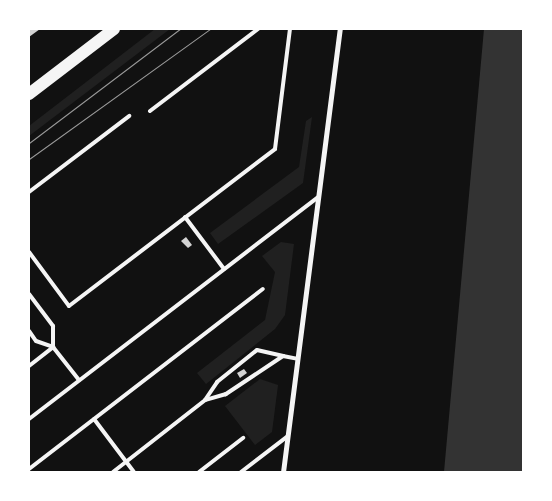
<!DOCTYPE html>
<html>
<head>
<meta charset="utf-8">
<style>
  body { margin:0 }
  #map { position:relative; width:552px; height:501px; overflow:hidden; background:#111; font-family:"Titillium Web",sans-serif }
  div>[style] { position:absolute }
  .green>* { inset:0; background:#202020 }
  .water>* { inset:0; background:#333 }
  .building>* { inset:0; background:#d3d3d3 }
  .service>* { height:4px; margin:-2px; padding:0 2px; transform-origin:2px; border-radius:2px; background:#f5f5f5 }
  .minor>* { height:5px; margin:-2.5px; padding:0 2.5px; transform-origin:2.5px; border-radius:2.5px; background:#f5f5f5 }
  .primary>* { height:12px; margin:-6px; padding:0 6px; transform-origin:6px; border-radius:6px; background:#f5f5f5 }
  .tram>* { height:1px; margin:-0.5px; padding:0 0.5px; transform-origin:0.5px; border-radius:0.5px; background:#9a9a9a }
  span { translate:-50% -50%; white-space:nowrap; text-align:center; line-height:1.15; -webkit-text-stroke:5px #fff; paint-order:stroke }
  .frame { position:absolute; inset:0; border:30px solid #fff; pointer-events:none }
</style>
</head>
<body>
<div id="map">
  <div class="green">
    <i style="clip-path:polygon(155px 29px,170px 29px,29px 136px,29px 126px)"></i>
    <i style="clip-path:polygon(312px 117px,303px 183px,218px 244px,210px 233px,299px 167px,306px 121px)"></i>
    <i style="clip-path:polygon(281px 242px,294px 244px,285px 315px,275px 329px,206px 384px,197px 373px,265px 320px,275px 272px,262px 256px)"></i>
    <i style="clip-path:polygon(260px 379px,278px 385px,272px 432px,255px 445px,225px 406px)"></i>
  </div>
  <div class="water">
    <i style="clip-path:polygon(484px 29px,523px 29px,523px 472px,444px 472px)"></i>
  </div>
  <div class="building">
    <i style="clip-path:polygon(29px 29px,40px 29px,29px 37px)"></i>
    <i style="clip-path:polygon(186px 237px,192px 245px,188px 248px,181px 241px)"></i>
    <i style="clip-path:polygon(244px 369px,247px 373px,240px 378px,237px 373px)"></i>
  </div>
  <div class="service">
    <i style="left:150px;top:111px;width:136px;rotate:-37.2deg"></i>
    <i style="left:29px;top:192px;width:126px;rotate:-37.2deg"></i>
    <i style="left:185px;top:217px;width:65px;rotate:53.1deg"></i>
    <i style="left:29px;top:252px;width:67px;rotate:53.5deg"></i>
    <i style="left:69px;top:306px;width:259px;rotate:-37.3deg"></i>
    <i style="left:275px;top:149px;width:121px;rotate:-82.9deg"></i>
    <i style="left:29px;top:294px;width:40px;rotate:53deg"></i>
    <i style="left:53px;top:326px;width:21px;rotate:90deg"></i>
    <i style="left:29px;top:331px;width:12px;rotate:55deg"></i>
    <i style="left:36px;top:341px;width:18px;rotate:19deg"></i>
    <i style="left:53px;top:347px;width:42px;rotate:51.8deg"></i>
    <i style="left:257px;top:350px;width:27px;rotate:13deg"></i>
    <i style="left:283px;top:356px;width:69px;rotate:146.3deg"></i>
    <i style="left:226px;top:394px;width:22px;rotate:164deg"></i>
    <i style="left:205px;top:400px;width:22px;rotate:-56deg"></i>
    <i style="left:217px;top:382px;width:51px;rotate:-38.7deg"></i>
    <i style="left:283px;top:356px;width:15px;rotate:11deg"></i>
    <i style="left:29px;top:366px;width:31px;rotate:-38deg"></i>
    <i style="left:29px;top:419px;width:364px;rotate:-37.5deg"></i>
    <i style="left:94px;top:419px;width:66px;rotate:53deg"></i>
    <i style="left:29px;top:469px;width:295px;rotate:-37.6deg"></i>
    <i style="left:113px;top:472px;width:117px;rotate:-38deg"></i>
    <i style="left:199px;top:472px;width:56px;rotate:-37.7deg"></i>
    <i style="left:241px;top:472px;width:59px;rotate:-37.5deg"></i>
  </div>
  <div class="minor">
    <i style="left:283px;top:472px;width:447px;rotate:-82.7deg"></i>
  </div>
  <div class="primary">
    <i style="left:29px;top:94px;width:107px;rotate:-37.4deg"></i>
  </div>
  <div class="tram">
    <i style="left:29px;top:143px;width:189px;rotate:-37.1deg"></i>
    <i style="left:29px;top:159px;width:223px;rotate:-35.7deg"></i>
  </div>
  <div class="frame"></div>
</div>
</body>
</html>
